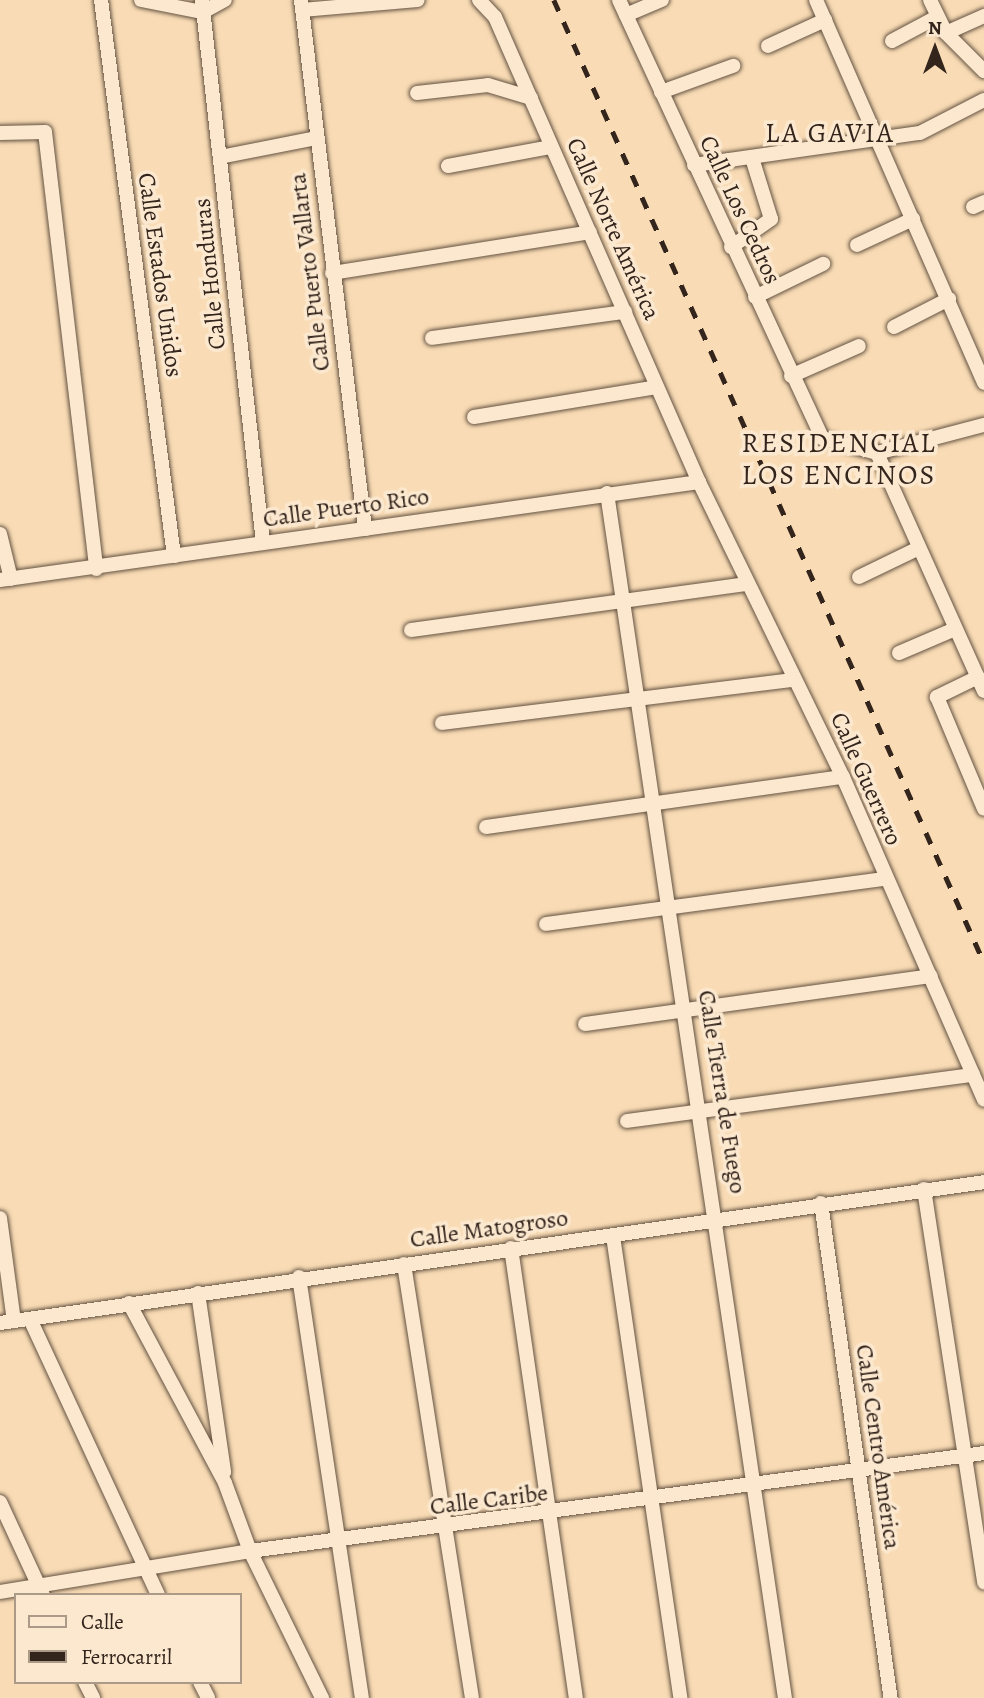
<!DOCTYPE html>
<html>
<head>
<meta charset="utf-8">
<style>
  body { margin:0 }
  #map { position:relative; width:984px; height:1698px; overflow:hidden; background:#f9dcb5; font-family:Alegreya,serif }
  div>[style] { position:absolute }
  .roads { filter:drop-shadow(0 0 2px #645242) drop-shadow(0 0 2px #645242) }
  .minor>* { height:14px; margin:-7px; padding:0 7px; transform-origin:7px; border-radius:7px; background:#fbe8cf }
  .rail>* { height:4.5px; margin-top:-2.25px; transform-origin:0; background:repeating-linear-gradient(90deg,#33241c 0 12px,transparent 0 24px) }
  span { translate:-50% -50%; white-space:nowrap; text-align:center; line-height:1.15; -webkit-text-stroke:7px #fbe8cf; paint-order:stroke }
  .street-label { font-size:24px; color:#33241c }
  .quarter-label { font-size:28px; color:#33241c; letter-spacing:2px }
  .legend { position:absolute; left:14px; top:1593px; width:228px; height:91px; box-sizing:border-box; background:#fbe8cf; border:2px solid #ab9a87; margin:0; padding:9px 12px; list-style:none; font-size:21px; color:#33241c }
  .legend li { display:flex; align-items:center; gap:14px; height:35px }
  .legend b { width:35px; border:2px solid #ab9a87 }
  .north { position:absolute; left:900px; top:14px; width:70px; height:70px; -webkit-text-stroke:5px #fbe8cf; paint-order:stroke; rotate:0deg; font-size:19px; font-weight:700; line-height:28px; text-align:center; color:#33241c }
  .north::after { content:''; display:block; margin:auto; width:24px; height:32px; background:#33241c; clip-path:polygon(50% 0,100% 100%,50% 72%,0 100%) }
</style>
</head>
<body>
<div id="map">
  <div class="roads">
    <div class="minor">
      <i style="left:101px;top:0;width:561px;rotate:82.52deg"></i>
      <i style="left:141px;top:0;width:63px;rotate:11deg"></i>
      <i style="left:203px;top:12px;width:25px;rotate:-29deg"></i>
      <i style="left:202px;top:0;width:546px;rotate:83.59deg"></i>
      <i style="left:301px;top:0;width:533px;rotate:83.1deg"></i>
      <i style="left:479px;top:0;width:23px;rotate:47deg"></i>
      <i style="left:495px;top:17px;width:508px;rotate:66.31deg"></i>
      <i style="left:699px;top:482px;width:328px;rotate:64deg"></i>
      <i style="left:843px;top:777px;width:352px;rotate:66.4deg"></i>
      <i style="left:619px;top:0;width:483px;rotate:65.1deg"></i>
      <i style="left:822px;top:438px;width:57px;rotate:15.3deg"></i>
      <i style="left:877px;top:453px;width:111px;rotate:-14.7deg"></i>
      <i style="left:816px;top:0;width:418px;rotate:66.3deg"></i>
      <i style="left:930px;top:0;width:37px;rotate:64deg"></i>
      <i style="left:946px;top:33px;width:54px;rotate:45deg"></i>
      <i style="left:302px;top:10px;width:116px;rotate:-4.9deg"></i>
      <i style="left:626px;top:15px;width:39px;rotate:-23deg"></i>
      <i style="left:946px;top:33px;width:42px;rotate:-24.1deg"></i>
      <i style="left:892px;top:41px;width:51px;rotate:-28.1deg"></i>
      <i style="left:768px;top:46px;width:63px;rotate:-24.5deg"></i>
      <i style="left:661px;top:92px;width:77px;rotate:-19.9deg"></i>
      <i style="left:417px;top:93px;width:71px;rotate:-6.4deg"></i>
      <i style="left:488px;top:85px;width:45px;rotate:16.8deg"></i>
      <i style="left:0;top:133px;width:45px;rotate:-1.3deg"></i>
      <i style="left:45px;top:132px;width:440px;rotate:83.3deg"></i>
      <i style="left:220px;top:157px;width:99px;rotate:-11.1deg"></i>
      <i style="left:694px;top:165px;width:228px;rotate:-8.1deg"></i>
      <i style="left:920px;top:133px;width:72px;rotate:-27.3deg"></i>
      <i style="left:448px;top:166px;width:105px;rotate:-10.5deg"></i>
      <i style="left:973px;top:207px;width:12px;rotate:-24deg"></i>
      <i style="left:857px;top:245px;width:62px;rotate:-24.9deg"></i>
      <i style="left:731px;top:247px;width:49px;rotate:-35deg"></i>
      <i style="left:771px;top:219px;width:64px;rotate:-107.3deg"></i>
      <i style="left:332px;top:273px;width:261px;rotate:-9deg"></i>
      <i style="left:755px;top:297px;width:76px;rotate:-25.9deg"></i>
      <i style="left:894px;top:327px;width:62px;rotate:-27deg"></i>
      <i style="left:432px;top:338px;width:195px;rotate:-7.7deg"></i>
      <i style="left:791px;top:376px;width:74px;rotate:-23.8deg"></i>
      <i style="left:474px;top:417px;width:185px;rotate:-9.3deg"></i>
      <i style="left:877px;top:453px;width:261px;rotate:65.8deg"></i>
      <i style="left:607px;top:493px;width:1218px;rotate:81.6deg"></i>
      <i style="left:0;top:534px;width:46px;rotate:76.3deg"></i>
      <i style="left:859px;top:577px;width:64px;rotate:-25.8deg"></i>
      <i style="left:0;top:580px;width:706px;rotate:-7.98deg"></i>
      <i style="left:411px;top:630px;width:338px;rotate:-7.8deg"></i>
      <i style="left:899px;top:653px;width:61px;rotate:-23.2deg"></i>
      <i style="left:978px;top:677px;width:46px;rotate:154deg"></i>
      <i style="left:937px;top:697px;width:121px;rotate:67.2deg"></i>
      <i style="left:442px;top:723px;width:355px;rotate:-7deg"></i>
      <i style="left:486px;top:827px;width:360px;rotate:-8deg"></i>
      <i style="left:546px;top:924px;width:342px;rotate:-7.6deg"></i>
      <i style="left:585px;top:1024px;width:349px;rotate:-7.9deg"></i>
      <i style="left:627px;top:1121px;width:349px;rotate:-7.6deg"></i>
      <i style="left:924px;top:1189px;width:398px;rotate:81.3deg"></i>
      <i style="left:821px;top:1203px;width:500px;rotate:82deg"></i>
      <i style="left:0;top:1218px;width:104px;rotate:82.3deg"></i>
      <i style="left:613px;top:1236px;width:467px;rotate:81.7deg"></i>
      <i style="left:511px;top:1248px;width:455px;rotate:81.8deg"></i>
      <i style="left:404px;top:1264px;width:439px;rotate:81.1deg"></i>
      <i style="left:299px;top:1277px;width:426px;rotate:81.5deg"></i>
      <i style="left:198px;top:1293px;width:181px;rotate:81.7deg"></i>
      <i style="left:129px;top:1303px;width:204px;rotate:61.9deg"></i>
      <i style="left:225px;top:1483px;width:72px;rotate:69.8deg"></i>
      <i style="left:250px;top:1551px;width:164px;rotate:63.9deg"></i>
      <i style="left:30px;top:1319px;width:304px;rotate:65.1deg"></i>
      <i style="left:0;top:1323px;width:994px;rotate:-8.15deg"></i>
      <i style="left:0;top:1502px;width:102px;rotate:65.2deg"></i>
      <i style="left:0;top:1592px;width:253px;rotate:-9.3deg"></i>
      <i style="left:250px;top:1551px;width:741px;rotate:-7.6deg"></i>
      <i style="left:85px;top:1682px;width:18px;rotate:63deg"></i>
      <i style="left:200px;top:1682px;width:18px;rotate:63deg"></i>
    </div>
  </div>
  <div class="rail">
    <i style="left:554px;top:0;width:1054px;rotate:65.92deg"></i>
  </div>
  <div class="street-label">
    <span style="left:740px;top:210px;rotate:65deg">Calle Los Cedros</span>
    <span style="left:613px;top:229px;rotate:66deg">Calle Norte América</span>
    <span style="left:310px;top:272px;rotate:-97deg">Calle Puerto Vallarta</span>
    <span style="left:210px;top:274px;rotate:-96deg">Calle Honduras</span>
    <span style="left:160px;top:275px;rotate:82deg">Calle Estados Unidos</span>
    <span style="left:346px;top:508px;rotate:-8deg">Calle Puerto Rico</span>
    <span style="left:866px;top:779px;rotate:66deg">Calle Guerrero</span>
    <span style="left:722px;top:1092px;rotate:81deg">Calle Tierra de Fuego</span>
    <span style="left:489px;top:1229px;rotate:-8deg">Calle Matogroso</span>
    <span style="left:878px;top:1447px;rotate:82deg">Calle Centro América</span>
    <span style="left:489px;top:1500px;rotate:-7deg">Calle Caribe</span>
  </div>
  <div class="quarter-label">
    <span style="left:830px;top:133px">LA GAVIA</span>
    <span style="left:839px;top:459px">RESIDENCIAL<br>LOS ENCINOS</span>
  </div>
  <ul class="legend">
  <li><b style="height:9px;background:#fbe8cf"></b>Calle</li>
  <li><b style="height:9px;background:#33241c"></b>Ferrocarril</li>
  </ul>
  <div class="north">N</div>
</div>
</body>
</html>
